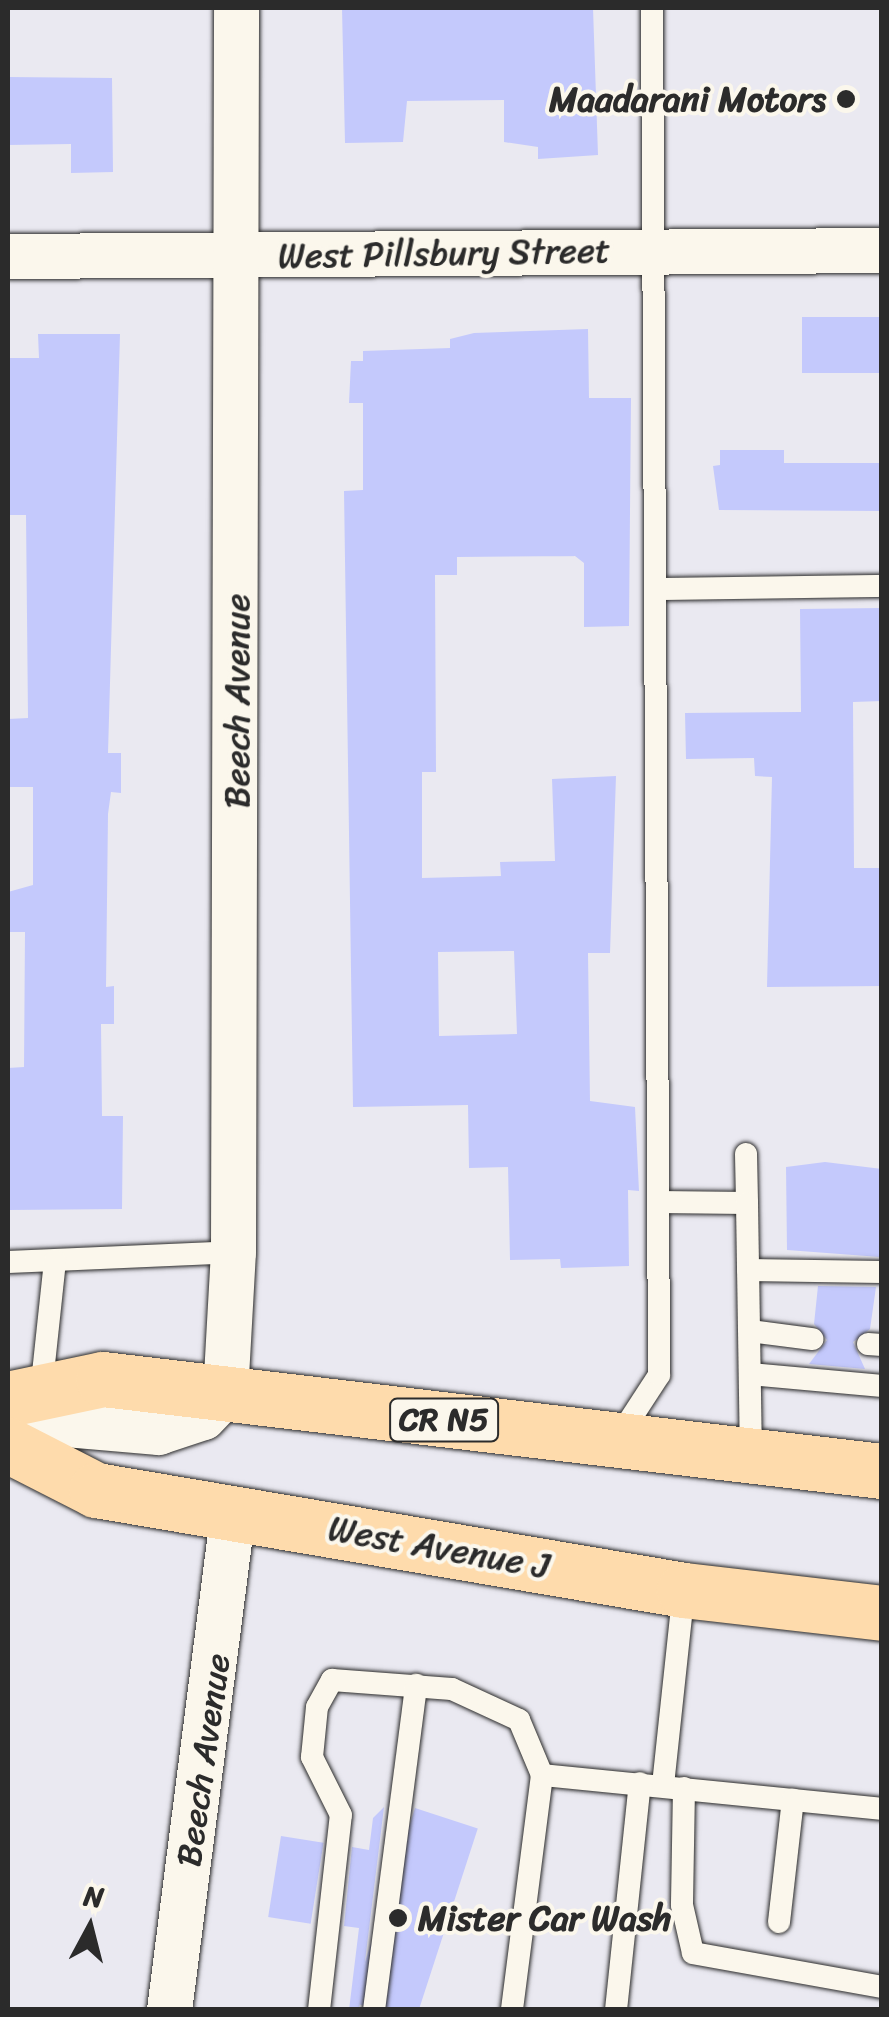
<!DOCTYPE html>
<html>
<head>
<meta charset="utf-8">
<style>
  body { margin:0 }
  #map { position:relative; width:889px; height:2017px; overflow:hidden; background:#eae9f1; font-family:Sriracha,sans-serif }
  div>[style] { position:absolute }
  .building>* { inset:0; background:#c4c9fc; transform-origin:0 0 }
  .roads { filter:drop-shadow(0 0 2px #2b2b2b) drop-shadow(0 0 2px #2b2b2b) }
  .lane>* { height:22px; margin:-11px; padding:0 11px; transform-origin:11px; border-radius:11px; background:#fbf7ec }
  .street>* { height:45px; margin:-22.5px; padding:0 22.5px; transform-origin:22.5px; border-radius:22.5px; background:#fbf7ec }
  .primary>* { height:55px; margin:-27.5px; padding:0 27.5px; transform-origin:27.5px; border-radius:27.5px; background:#fedbac }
  .dots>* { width:28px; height:28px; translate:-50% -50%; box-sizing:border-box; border:5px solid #fbf7ec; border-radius:50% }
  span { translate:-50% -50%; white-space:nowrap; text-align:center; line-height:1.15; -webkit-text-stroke:8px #fbf7ec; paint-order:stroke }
  .shield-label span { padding:2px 8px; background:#fbf7ec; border:2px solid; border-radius:8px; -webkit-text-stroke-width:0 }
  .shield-label { font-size:32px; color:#2b2b2b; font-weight:700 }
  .poi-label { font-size:35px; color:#2b2b2b; font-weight:700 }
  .right { translate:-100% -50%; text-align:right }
  .left { translate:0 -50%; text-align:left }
  .street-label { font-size:35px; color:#2b2b2b }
  .frame { position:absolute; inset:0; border:10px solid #2b2b2b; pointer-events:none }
  .north { position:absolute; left:40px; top:1877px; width:100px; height:100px; -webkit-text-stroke:8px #fbf7ec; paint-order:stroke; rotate:7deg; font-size:28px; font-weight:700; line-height:40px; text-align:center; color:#2b2b2b }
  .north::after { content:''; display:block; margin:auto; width:35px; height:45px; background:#2b2b2b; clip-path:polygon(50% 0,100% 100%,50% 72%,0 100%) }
</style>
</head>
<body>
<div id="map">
  <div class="building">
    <i style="clip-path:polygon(342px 8px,593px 8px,598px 155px,538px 159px,538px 147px,504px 142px,504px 100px,407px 101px,403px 142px,345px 143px)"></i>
    <i style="clip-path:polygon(8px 77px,112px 78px,113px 172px,71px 173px,71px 144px,8px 145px)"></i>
    <i style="left:882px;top:317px;width:56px;height:80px;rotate:90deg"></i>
    <i style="clip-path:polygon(evenodd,588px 329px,589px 398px,631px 398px,629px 626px,584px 627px,584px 563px,575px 556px,457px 557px,457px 575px,435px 575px,436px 772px,422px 772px,422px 878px,501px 876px,500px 862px,555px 861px,552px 779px,616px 776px,610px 953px,588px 953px,590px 1101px,635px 1107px,639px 1191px,628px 1190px,629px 1266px,561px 1268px,560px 1259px,510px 1260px,508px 1167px,469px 1168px,468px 1105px,353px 1107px,344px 491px,363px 490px,363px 403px,349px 403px,351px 361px,363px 361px,363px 351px,450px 348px,450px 339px,474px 333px,588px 329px,514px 951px,517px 1034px,439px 1036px,438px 952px,514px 951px)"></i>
    <i style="clip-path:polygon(38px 334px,120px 334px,108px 753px,121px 753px,121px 793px,111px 792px,108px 814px,106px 987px,114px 986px,114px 1024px,101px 1024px,102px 1116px,123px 1116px,122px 1209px,8px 1210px,8px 1068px,24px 1067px,25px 932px,8px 932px,8px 892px,33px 885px,33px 787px,8px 787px,8px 719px,28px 718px,26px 515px,8px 515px,8px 358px,39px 358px)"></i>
    <i style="clip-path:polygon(720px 450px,784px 450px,784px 463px,882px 463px,882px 511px,719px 510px,713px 466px,720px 465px)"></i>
    <i style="clip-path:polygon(882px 608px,882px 701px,853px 702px,854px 868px,882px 868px,882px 986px,767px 987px,772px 777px,755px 776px,754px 758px,686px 759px,685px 713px,801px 712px,800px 609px)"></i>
    <i style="clip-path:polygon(825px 1162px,882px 1169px,880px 1257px,787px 1250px,786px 1167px)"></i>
    <i style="clip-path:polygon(818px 1286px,876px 1287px,870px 1329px,853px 1342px,865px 1369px,809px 1364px,827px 1340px,814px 1324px)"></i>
    <i style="clip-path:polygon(384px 1807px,359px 2010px,349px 2010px,359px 1928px,344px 1926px,352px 1847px,369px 1850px,373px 1818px)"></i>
    <i style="left:415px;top:1808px;width:66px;height:204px;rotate:18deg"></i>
    <i style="left:281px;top:1836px;width:43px;height:82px;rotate:9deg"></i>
  </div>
  <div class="roads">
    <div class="lane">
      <i style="left:656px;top:589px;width:226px;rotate:-0.8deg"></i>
      <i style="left:746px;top:1154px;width:49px;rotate:88.8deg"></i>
      <i style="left:658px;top:1202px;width:89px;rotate:0.6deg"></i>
      <i style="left:747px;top:1203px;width:254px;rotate:89.1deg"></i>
      <i style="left:8px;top:1262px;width:225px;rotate:-2.5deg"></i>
      <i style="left:748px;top:1270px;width:134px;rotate:0.9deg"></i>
      <i style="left:750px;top:1331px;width:63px;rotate:7.4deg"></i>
      <i style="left:868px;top:1344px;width:14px;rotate:4deg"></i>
      <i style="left:750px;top:1374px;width:133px;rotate:5.2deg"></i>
      <i style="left:41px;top:1392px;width:132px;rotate:-83.9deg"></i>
      <i style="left:618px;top:1438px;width:75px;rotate:-56.9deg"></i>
      <i style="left:659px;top:1375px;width:1367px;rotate:-90.29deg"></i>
      <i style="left:542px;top:1775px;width:342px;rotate:5.7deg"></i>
      <i style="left:663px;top:1785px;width:196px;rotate:-83.9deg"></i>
      <i style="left:684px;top:1788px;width:117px;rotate:91deg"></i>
      <i style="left:682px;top:1905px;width:49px;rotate:77.1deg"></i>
      <i style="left:693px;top:1953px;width:192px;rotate:10.2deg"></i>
      <i style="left:779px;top:1922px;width:123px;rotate:-83.5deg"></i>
      <i style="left:319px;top:2010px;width:196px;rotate:-83.6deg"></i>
      <i style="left:341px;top:1815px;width:65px;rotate:-116.6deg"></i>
      <i style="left:312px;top:1757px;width:50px;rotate:-84.3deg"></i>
      <i style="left:317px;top:1707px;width:31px;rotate:-61deg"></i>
      <i style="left:332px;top:1680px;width:120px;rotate:4.3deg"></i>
      <i style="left:452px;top:1689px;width:74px;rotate:24.8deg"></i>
      <i style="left:519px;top:1720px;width:60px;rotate:67.3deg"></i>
      <i style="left:542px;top:1775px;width:237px;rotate:97.3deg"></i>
      <i style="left:374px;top:2010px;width:328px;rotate:-82.6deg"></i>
      <i style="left:616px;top:2010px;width:228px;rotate:-84deg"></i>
    </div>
    <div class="street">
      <i style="left:8px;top:256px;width:874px;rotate:-0.39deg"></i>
      <i style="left:8px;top:1419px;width:151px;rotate:5deg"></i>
      <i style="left:158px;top:1432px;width:47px;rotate:-18.4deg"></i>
      <i style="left:203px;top:1417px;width:32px;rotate:-46deg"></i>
      <i style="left:225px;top:1394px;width:142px;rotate:-86.8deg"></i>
      <i style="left:233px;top:1252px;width:1244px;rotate:-89.86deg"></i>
      <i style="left:169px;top:2010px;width:504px;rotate:-82.71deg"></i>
    </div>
    <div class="primary">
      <i style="left:8px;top:1399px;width:97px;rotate:-11.9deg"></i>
      <i style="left:103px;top:1379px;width:784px;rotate:6.74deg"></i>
      <i style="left:8px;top:1445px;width:99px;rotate:27.1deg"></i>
      <i style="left:96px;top:1490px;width:596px;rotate:9.65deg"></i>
      <i style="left:684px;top:1590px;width:199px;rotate:6.6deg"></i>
    </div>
  </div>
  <div class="dots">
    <i style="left:846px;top:99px;background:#2b2b2b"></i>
    <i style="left:398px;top:1918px;background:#2b2b2b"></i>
  </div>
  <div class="shield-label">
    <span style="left:444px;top:1420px">CR N5</span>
  </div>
  <div class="poi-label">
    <span class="right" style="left:826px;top:99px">Maadarani Motors</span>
    <span class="left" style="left:418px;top:1918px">Mister Car Wash</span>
  </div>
  <div class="street-label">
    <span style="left:444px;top:253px;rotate:-1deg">West Pillsbury Street</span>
    <span style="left:237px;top:701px;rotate:-90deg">Beech Avenue</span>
    <span style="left:439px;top:1547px;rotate:10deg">West Avenue J</span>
    <span style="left:203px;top:1760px;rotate:-82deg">Beech Avenue</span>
  </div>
  <div class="frame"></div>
  <div class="north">N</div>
</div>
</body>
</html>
